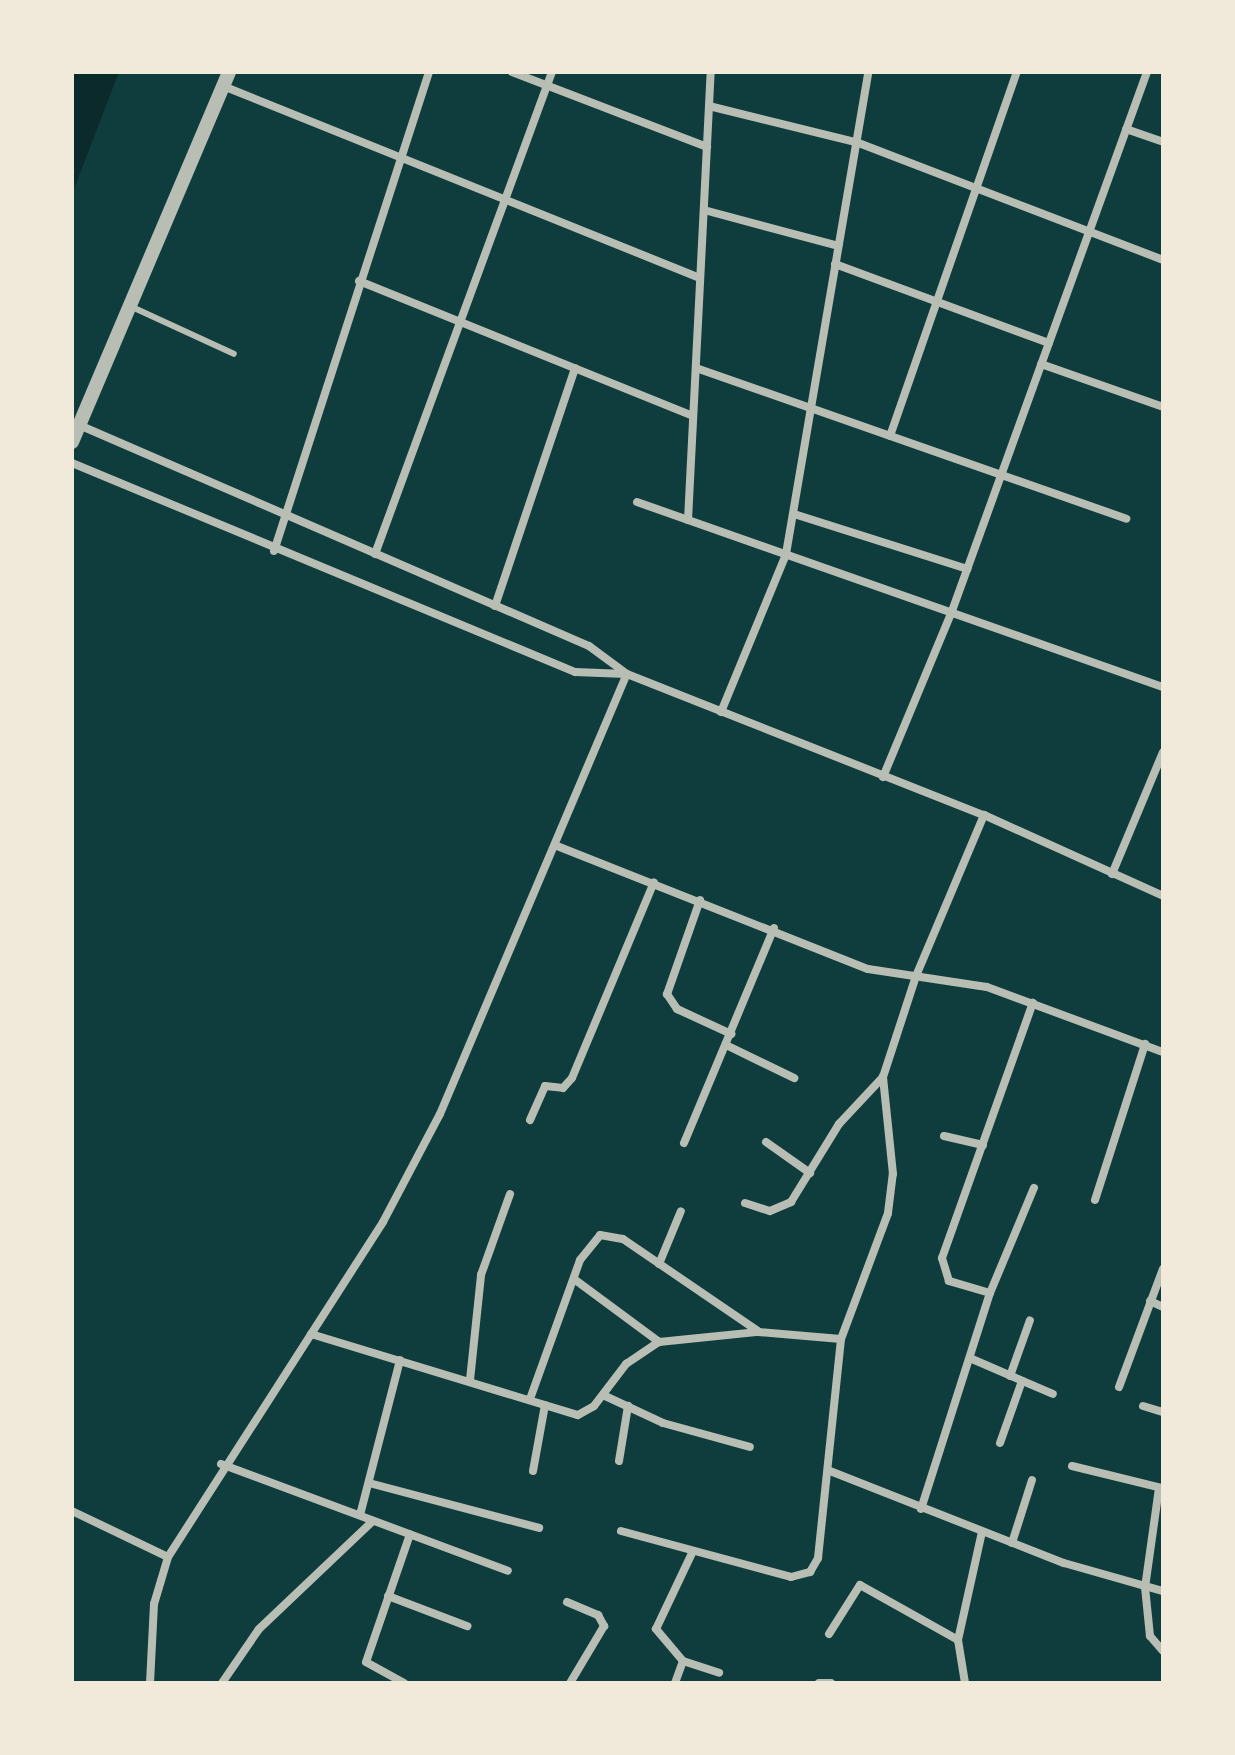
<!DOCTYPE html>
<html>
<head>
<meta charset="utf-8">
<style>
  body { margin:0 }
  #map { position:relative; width:1235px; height:1755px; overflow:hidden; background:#0f3d3e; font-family:Roboto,sans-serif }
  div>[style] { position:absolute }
  .water>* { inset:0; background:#0a2a2b }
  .service>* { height:6px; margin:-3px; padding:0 3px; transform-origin:3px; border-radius:3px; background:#b8beb3 }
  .minor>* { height:8px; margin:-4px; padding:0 4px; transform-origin:4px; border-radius:4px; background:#b8beb3 }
  .tertiary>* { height:14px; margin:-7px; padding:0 7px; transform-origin:7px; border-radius:7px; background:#b8beb3 }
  span { translate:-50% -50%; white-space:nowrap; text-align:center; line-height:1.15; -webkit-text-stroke:8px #f1e9da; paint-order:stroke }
  .frame { position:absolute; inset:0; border:74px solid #f1e9da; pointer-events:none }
</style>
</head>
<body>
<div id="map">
  <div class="water">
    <i style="clip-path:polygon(72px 72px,119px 72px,72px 194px)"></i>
  </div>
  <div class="service">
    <i style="left:132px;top:307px;width:112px;rotate:24.7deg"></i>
  </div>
  <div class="minor">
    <i style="left:512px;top:72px;width:209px;rotate:21deg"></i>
    <i style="left:223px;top:86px;width:514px;rotate:21.93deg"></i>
    <i style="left:709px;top:106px;width:151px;rotate:13.8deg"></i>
    <i style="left:856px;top:142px;width:329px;rotate:21deg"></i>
    <i style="left:1126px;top:129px;width:39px;rotate:19deg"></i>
    <i style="left:704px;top:210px;width:139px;rotate:15deg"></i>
    <i style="left:835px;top:264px;width:228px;rotate:20.3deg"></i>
    <i style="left:359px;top:281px;width:360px;rotate:22deg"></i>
    <i style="left:1041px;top:364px;width:129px;rotate:19.4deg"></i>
    <i style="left:696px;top:368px;width:456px;rotate:19.3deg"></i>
    <i style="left:79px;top:425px;width:556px;rotate:23.43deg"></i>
    <i style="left:589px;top:646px;width:47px;rotate:36.4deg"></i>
    <i style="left:627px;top:674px;width:384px;rotate:21.6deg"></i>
    <i style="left:984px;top:815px;width:196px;rotate:24.3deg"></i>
    <i style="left:890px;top:436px;width:386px;rotate:-70.8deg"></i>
    <i style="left:72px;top:463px;width:545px;rotate:22.56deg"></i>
    <i style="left:575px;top:672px;width:51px;rotate:2.2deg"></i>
    <i style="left:637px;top:502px;width:558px;rotate:19.38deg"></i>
    <i style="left:794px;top:514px;width:182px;rotate:17.6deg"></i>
    <i style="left:688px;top:520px;width:449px;rotate:-87.1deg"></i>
    <i style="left:274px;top:551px;width:503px;rotate:-72.07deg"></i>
    <i style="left:375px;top:554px;width:513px;rotate:-69.84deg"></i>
    <i style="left:495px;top:606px;width:251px;rotate:-71.4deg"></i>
    <i style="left:721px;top:712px;width:171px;rotate:-67.6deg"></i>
    <i style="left:786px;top:554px;width:489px;rotate:-80.3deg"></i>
    <i style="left:883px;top:777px;width:180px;rotate:-67.4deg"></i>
    <i style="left:952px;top:611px;width:573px;rotate:-70.11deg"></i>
    <i style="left:557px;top:846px;width:334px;rotate:21.6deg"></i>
    <i style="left:868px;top:969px;width:120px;rotate:8.6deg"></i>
    <i style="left:987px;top:987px;width:188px;rotate:20.3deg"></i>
    <i style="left:1112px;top:874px;width:132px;rotate:-67.3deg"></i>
    <i style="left:700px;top:900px;width:100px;rotate:109.3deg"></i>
    <i style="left:667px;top:994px;width:18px;rotate:56deg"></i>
    <i style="left:677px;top:1009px;width:60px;rotate:24.8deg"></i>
    <i style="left:726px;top:1045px;width:76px;rotate:25.9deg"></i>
    <i style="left:530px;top:1120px;width:37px;rotate:-66deg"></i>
    <i style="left:545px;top:1086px;width:18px;rotate:6deg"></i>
    <i style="left:563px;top:1088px;width:13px;rotate:-48deg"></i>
    <i style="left:572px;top:1078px;width:212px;rotate:-67.3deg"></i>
    <i style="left:944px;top:1136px;width:40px;rotate:13deg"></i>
    <i style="left:766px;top:1142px;width:54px;rotate:35.2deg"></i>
    <i style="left:684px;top:1143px;width:233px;rotate:-67.3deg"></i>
    <i style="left:1095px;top:1200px;width:164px;rotate:-72.2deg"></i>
    <i style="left:745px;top:1203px;width:26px;rotate:18deg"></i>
    <i style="left:770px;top:1211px;width:23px;rotate:-23deg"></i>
    <i style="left:791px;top:1202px;width:92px;rotate:-58.4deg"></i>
    <i style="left:839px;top:1124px;width:64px;rotate:-46.9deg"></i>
    <i style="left:659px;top:1264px;width:57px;rotate:-67.5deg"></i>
    <i style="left:574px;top:1279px;width:106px;rotate:36.5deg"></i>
    <i style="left:990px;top:1293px;width:43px;rotate:-163.7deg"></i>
    <i style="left:949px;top:1281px;width:24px;rotate:-107deg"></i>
    <i style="left:942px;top:1258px;width:271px;rotate:-70.4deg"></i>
    <i style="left:1150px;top:1301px;width:14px;rotate:25deg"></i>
    <i style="left:311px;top:1334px;width:279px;rotate:16.9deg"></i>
    <i style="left:578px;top:1415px;width:18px;rotate:-29deg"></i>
    <i style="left:594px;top:1406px;width:53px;rotate:-52.7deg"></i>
    <i style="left:626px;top:1364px;width:40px;rotate:-34deg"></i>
    <i style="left:659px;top:1342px;width:100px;rotate:-5.8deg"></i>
    <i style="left:758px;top:1332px;width:83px;rotate:4.8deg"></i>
    <i style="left:972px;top:1359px;width:88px;rotate:23.4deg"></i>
    <i style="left:1010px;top:1376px;width:59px;rotate:-70.3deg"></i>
    <i style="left:470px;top:1380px;width:106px;rotate:-84deg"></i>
    <i style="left:481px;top:1275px;width:86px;rotate:-70.3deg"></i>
    <i style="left:1119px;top:1387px;width:126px;rotate:-69.6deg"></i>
    <i style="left:603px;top:1395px;width:66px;rotate:25deg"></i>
    <i style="left:663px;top:1423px;width:90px;rotate:15.4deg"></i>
    <i style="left:530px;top:1399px;width:148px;rotate:-70.2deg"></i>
    <i style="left:580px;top:1260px;width:32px;rotate:-51deg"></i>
    <i style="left:600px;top:1235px;width:23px;rotate:10deg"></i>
    <i style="left:623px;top:1239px;width:163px;rotate:34.3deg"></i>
    <i style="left:1143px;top:1406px;width:21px;rotate:17deg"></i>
    <i style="left:1000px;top:1443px;width:66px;rotate:-70.5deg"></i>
    <i style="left:619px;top:1461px;width:56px;rotate:-80.7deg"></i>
    <i style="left:221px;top:1464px;width:306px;rotate:20.4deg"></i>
    <i style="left:1072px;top:1466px;width:93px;rotate:13.7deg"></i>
    <i style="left:533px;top:1471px;width:67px;rotate:-79.7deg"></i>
    <i style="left:830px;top:1471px;width:251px;rotate:21.5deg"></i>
    <i style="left:1064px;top:1563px;width:103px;rotate:15.8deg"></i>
    <i style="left:369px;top:1483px;width:176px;rotate:14.8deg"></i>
    <i style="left:1159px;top:1488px;width:100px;rotate:98deg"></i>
    <i style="left:1145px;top:1587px;width:49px;rotate:84.2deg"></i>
    <i style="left:1150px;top:1636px;width:20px;rotate:49deg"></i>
    <i style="left:921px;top:1509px;width:227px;rotate:-72.3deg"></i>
    <i style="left:990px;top:1293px;width:114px;rotate:-67.3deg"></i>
    <i style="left:72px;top:1511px;width:106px;rotate:25.6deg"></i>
    <i style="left:360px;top:1515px;width:160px;rotate:-75.5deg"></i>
    <i style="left:621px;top:1531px;width:176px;rotate:15.1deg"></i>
    <i style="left:791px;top:1577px;width:20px;rotate:-15deg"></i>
    <i style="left:810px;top:1572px;width:16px;rotate:-60deg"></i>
    <i style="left:818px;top:1558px;width:220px;rotate:-84deg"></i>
    <i style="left:841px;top:1339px;width:134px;rotate:-69.5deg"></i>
    <i style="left:888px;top:1213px;width:39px;rotate:-83deg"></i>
    <i style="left:893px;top:1174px;width:98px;rotate:-95.9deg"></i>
    <i style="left:883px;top:1077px;width:106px;rotate:-71.9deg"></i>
    <i style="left:916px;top:976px;width:175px;rotate:-67.1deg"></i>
    <i style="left:1012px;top:1543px;width:66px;rotate:-72.4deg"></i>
    <i style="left:388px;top:1596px;width:85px;rotate:20.8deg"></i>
    <i style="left:567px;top:1602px;width:34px;rotate:23deg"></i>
    <i style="left:598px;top:1615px;width:13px;rotate:61deg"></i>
    <i style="left:604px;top:1626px;width:66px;rotate:120.8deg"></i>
    <i style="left:829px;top:1634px;width:58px;rotate:-57.7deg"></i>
    <i style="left:860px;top:1585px;width:112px;rotate:29.3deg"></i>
    <i style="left:683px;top:1661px;width:38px;rotate:18deg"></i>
    <i style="left:150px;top:1683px;width:79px;rotate:-87.1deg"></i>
    <i style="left:154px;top:1604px;width:49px;rotate:-73.4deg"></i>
    <i style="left:168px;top:1557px;width:398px;rotate:-57.3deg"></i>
    <i style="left:383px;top:1222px;width:122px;rotate:-62.2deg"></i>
    <i style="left:440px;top:1114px;width:478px;rotate:-67deg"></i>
    <i style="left:222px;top:1683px;width:65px;rotate:-55.6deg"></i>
    <i style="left:259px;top:1629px;width:157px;rotate:-43.5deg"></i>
    <i style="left:404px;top:1683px;width:43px;rotate:-151.1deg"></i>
    <i style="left:366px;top:1662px;width:135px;rotate:-71deg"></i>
    <i style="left:675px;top:1683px;width:23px;rotate:-70deg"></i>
    <i style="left:683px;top:1661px;width:42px;rotate:-130.2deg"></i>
    <i style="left:656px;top:1629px;width:86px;rotate:-64.6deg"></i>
    <i style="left:819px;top:1683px;width:12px"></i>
    <i style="left:965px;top:1683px;width:44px;rotate:-99.2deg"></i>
    <i style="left:958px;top:1640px;width:111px;rotate:-77.5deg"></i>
  </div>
  <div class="tertiary">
    <i style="left:72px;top:442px;width:402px;rotate:-67deg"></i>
  </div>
  <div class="frame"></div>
</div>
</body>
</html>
